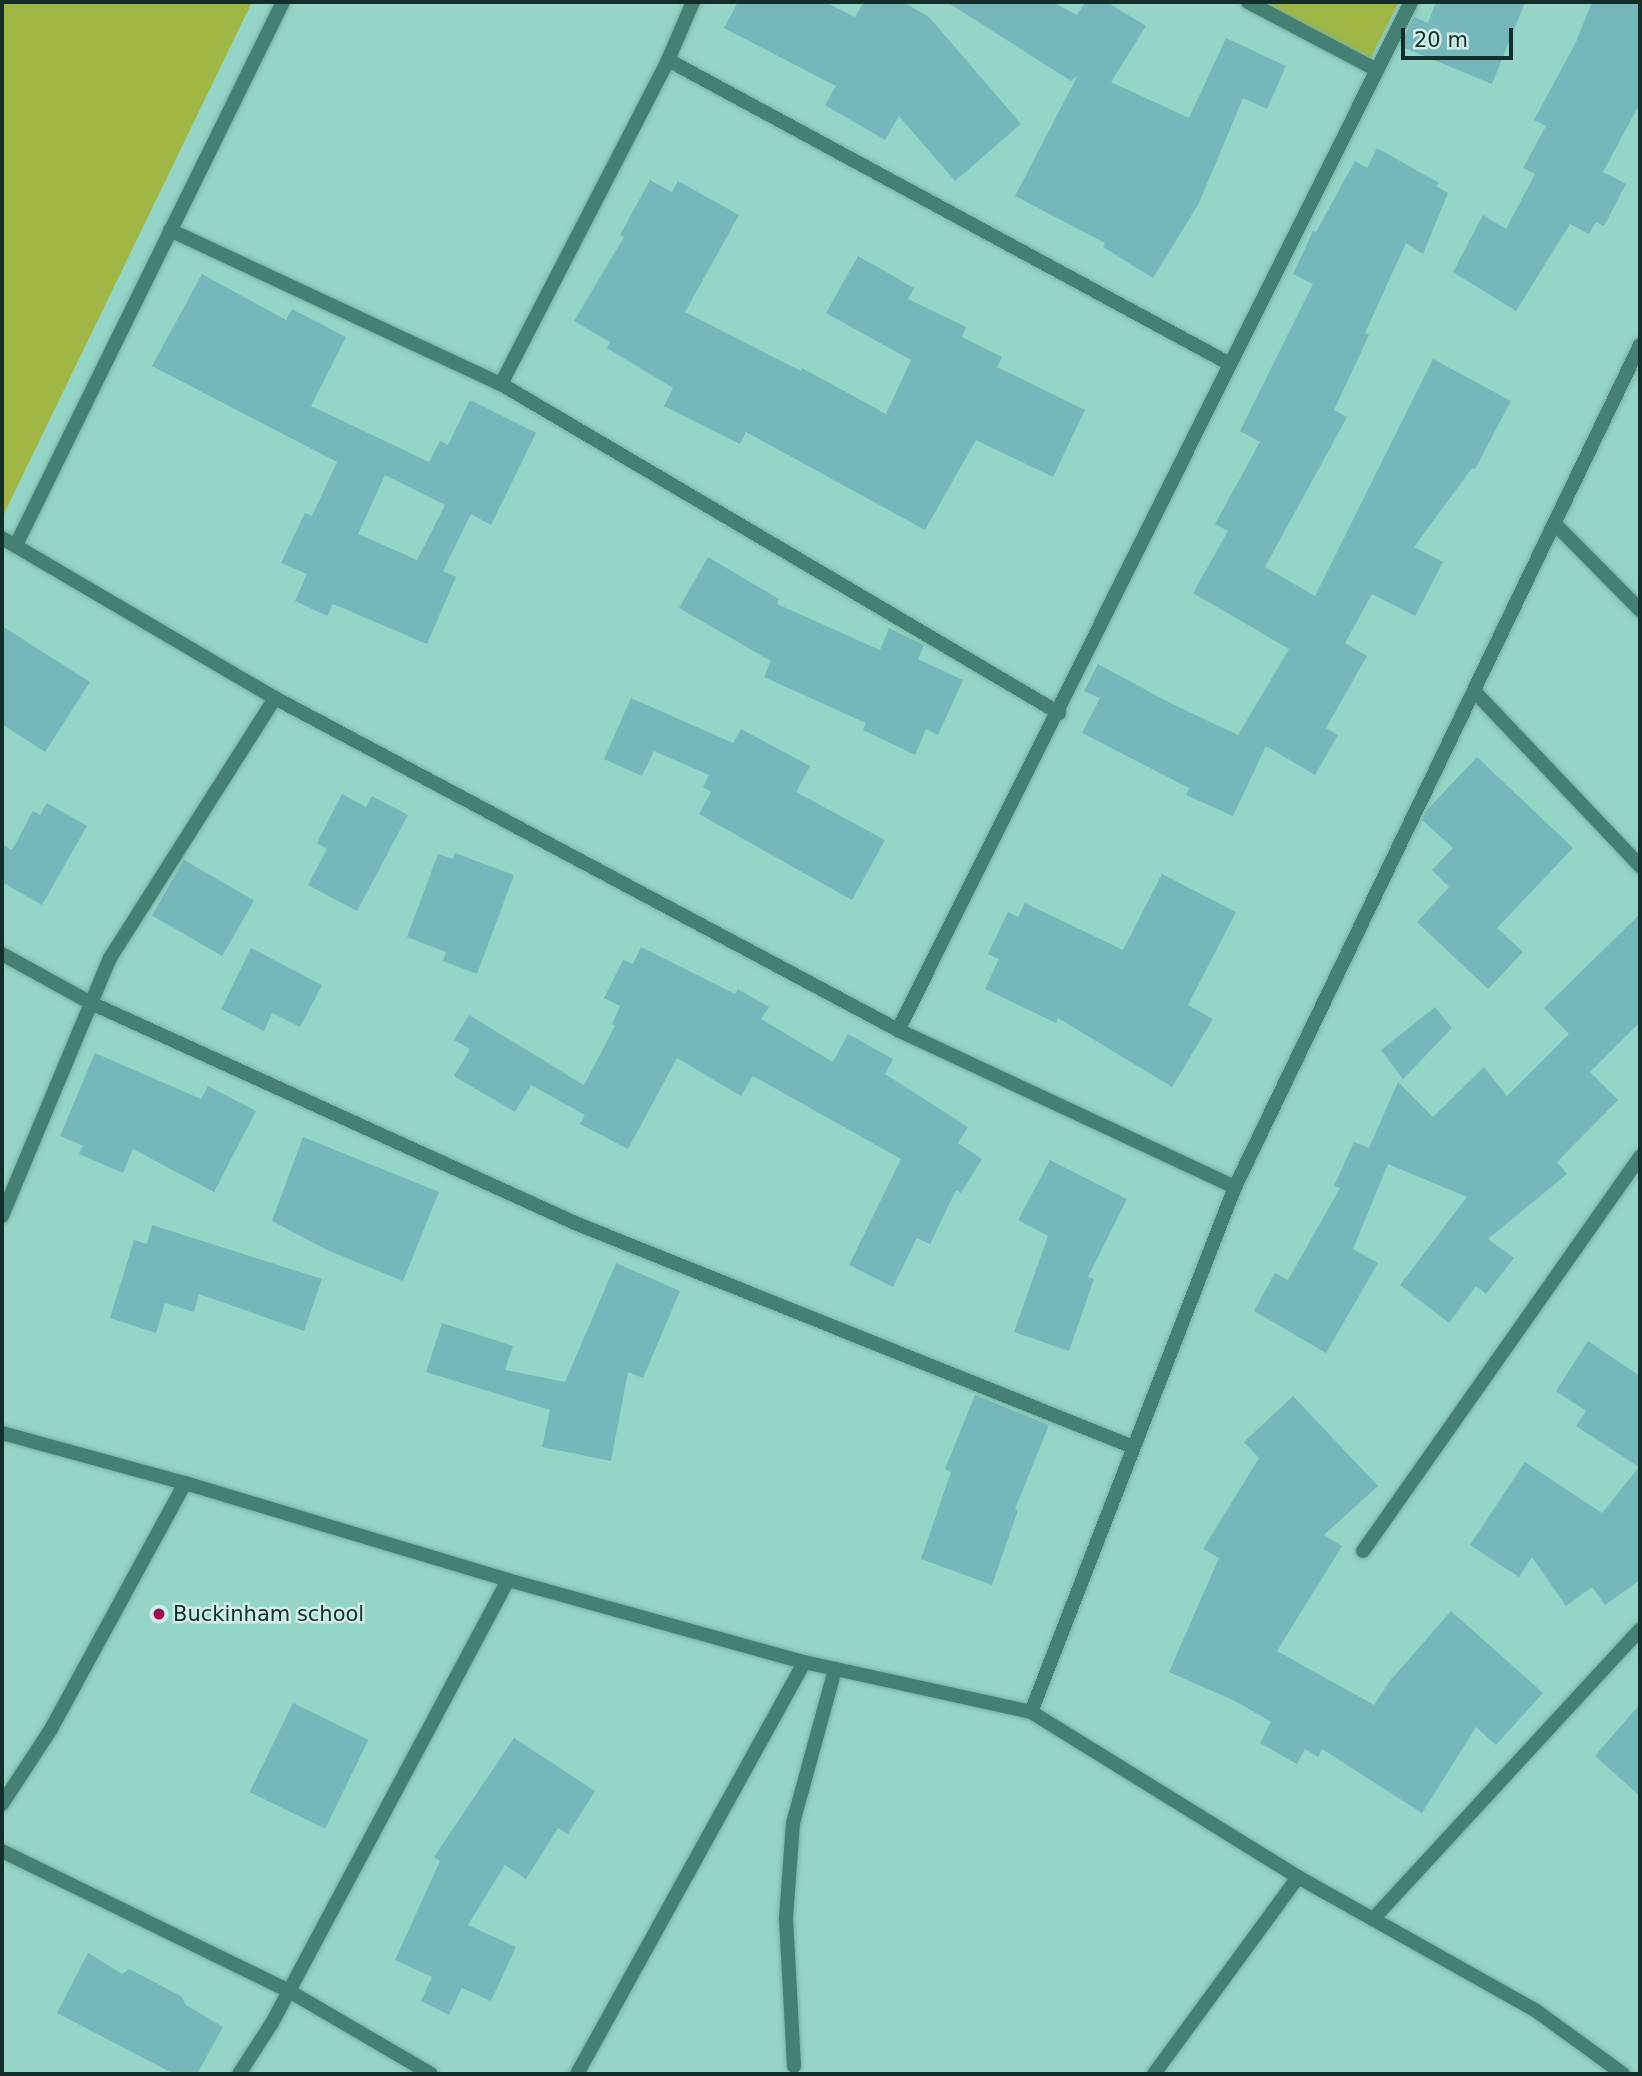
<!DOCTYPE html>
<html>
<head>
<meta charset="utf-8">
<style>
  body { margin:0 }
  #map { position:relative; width:1642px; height:2076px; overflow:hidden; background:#95d5c7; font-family:"DejaVu Sans",sans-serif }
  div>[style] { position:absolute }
  .green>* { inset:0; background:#a0b745 }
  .building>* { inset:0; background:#75b7ba; transform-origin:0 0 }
  .roads { filter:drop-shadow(0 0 2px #79b0a4) drop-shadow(0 0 2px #79b0a4) }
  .minor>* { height:14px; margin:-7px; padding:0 7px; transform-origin:7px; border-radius:7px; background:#458074 }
  .tertiary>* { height:14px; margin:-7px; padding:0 7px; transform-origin:7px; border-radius:7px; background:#458074 }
  .dots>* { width:19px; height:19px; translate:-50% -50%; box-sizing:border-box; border:4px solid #cfeee7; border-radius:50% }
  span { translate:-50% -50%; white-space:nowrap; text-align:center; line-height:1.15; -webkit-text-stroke:5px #cfeee7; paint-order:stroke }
  .poi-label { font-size:21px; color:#142f29 }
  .left { translate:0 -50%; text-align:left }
  .frame { position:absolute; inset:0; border:4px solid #142f29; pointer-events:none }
  .scale { position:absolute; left:1401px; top:28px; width:112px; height:32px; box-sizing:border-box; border:4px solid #142f29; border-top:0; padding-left:9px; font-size:21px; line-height:24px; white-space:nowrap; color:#142f29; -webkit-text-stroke:5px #cfeee7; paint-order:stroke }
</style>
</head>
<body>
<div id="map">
  <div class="green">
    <i style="clip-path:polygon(2px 2px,252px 2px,2px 518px)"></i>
    <i style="clip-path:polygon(1239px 2px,1399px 2px,1365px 69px)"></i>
  </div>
  <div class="building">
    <i style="clip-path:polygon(738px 2px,825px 2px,855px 17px,864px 2px,903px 2px,929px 17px,1021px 124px,955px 181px,899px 116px,885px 140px,825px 105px,836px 86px,724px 28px)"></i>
    <i style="clip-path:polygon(947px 2px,1052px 2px,1077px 15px,1085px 2px,1107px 2px,1146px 26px,1111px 82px,1189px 118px,1226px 38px,1286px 66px,1267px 109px,1243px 98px,1199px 203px,1153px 278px,1103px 247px,1105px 243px,1015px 196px,1078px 75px,1071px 81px)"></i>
    <i style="clip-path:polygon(1436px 2px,1525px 2px,1492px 84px,1400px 46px,1414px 17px,1428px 23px)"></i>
    <i style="clip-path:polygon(1592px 2px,1640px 2px,1640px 103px,1603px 172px,1626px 184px,1604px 226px,1596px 222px,1589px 234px,1570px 224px,1516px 311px,1453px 272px,1483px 215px,1506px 229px,1535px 174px,1523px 168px,1546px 126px,1534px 120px,1576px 42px)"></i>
    <i style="clip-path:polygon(1377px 148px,1439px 183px,1436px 186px,1448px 193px,1423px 254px,1406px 243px,1365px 333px,1369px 335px,1334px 410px,1347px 417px,1265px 567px,1315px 596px,1433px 359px,1511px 401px,1475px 469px,1472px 468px,1414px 547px,1443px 562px,1415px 616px,1372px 594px,1345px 643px,1367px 656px,1326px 728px,1338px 735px,1315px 775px,1266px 746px,1233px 816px,1186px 795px,1189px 788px,1082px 733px,1100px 698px,1084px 691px,1098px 664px,1172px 704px,1238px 735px,1289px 649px,1193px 593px,1228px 531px,1215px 524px,1260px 442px,1240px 431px,1313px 284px,1293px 274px,1313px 231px,1316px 232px,1355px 161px,1367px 168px)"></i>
    <i style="clip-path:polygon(650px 180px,672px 192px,678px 181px,739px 215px,685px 312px,801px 371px,802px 368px,886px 414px,911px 360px,826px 313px,858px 256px,914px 288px,908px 299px,966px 327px,962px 337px,1002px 357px,997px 367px,1085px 410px,1053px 477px,976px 440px,925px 530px,746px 432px,740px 444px,664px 406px,673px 388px,607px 348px,610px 342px,574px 321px,624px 237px,620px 235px)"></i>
    <i style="clip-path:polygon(evenodd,202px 274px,286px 320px,292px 309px,346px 337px,311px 406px,429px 462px,440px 441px,448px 445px,470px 400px,536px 433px,491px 525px,471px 514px,443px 571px,456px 577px,427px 644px,333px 604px,327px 616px,295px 601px,307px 574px,281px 563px,305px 513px,312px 516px,337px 462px,152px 366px,202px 274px,385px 475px,445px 505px,417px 560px,358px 534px,385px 475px)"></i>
    <i style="clip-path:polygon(708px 557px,779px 599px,777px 604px,880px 650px,889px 628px,924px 645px,918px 659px,963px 680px,938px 735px,926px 729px,915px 755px,863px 730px,866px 723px,764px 677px,771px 661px,679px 608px)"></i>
    <i style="clip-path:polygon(2px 626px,90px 682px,45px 752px,2px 724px)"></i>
    <i style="clip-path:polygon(631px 698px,733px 743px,741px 729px,810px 766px,796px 792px,885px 840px,852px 900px,699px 814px,711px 792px,703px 787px,709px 775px,654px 751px,642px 776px,604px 759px)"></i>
    <i style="clip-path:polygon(1477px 757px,1573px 848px,1497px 928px,1523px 952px,1488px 989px,1417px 922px,1449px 887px,1432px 870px,1453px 848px,1422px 820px,1426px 811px)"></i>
    <i style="clip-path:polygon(342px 794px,366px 807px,372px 796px,408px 815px,357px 911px,308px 885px,327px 849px,317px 843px)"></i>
    <i style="clip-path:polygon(47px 803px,87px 826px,42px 905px,2px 882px,2px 844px,12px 850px,33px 811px,40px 815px)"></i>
    <i style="clip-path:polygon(455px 853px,514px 875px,477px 974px,443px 961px,446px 952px,407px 937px,438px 854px,453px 859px)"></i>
    <i style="left:184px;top:860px;width:81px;height:64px;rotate:30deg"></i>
    <i style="clip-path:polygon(1162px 874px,1236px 912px,1188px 1005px,1213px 1019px,1172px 1087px,1058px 1018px,1056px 1023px,985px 989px,999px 959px,988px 954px,1008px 912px,1018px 917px,1025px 903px,1123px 950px)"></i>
    <i style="clip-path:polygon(1640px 914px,1640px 1022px,1590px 1072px,1618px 1100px,1557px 1162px,1567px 1174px,1488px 1239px,1514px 1258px,1486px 1294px,1476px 1286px,1449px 1323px,1400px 1285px,1467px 1197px,1388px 1164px,1353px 1249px,1378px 1263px,1326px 1353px,1254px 1311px,1275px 1273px,1288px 1280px,1340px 1188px,1334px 1186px,1354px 1142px,1369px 1148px,1398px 1082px,1433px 1117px,1484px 1067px,1507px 1096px,1569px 1034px,1544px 1008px)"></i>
    <i style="clip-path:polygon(641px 947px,735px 994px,738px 989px,769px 1007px,761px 1019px,833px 1062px,848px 1034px,893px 1059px,885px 1074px,968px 1127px,958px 1143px,982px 1159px,961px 1193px,956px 1190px,930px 1244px,917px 1238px,893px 1287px,849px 1265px,901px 1159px,753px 1076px,741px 1096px,677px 1058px,628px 1149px,580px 1124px,585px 1115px,531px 1085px,515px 1112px,454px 1076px,470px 1049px,454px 1040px,469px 1015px,584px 1085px,615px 1026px,612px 1024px,620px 1006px,604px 998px,623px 960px,633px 964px)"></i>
    <i style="clip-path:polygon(251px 948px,322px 985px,300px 1027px,272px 1013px,264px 1031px,221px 1009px)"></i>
    <i style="clip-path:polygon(1435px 1007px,1452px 1028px,1403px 1079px,1381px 1050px)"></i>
    <i style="clip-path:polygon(95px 1053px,201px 1099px,208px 1086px,256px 1111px,214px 1192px,133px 1149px,123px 1173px,79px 1154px,83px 1146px,60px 1136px)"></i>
    <i style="clip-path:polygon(303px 1137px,439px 1192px,403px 1281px,327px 1250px,272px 1221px)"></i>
    <i style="clip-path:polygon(1050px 1160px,1127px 1199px,1088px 1277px,1094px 1279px,1069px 1351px,1014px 1332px,1048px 1236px,1018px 1220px)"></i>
    <i style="clip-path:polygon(152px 1225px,322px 1279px,304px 1331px,199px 1294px,194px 1312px,165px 1303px,156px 1333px,110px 1318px,134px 1240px,147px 1244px)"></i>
    <i style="clip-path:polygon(616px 1263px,680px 1291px,643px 1378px,628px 1372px,611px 1461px,542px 1447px,550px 1410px,426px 1372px,442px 1323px,513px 1346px,505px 1370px,565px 1382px)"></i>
    <i style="clip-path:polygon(1588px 1341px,1640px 1376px,1640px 1580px,1605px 1605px,1592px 1587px,1566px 1606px,1532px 1557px,1519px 1577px,1470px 1545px,1525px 1462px,1602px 1513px,1639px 1467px,1576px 1426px,1586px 1411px,1556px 1391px)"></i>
    <i style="clip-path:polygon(975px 1395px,1049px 1425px,1015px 1509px,1018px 1510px,992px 1585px,921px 1559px,951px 1472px,945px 1469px)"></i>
    <i style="clip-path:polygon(1293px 1396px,1378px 1486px,1324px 1535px,1342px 1546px,1277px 1651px,1374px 1705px,1389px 1682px,1451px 1611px,1543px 1693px,1496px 1745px,1476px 1727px,1422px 1813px,1322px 1749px,1318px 1757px,1305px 1749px,1297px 1764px,1260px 1743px,1271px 1722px,1235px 1701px,1169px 1672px,1219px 1558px,1203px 1549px,1259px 1458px,1244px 1442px)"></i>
    <i style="left:293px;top:1703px;width:84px;height:99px;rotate:26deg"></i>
    <i style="clip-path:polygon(1640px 1704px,1640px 1796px,1595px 1756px)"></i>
    <i style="clip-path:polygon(514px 1738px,595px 1791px,568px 1834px,558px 1828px,526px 1879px,505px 1865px,468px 1925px,516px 1947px,491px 2001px,462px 1988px,449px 2015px,421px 2001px,432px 1977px,395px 1960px,440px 1861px,434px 1857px)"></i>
    <i style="clip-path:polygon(88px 1953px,122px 1974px,129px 1969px,181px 1996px,186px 2005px,223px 2027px,197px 2074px,174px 2074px,57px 2013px)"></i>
  </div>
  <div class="roads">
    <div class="minor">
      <i style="left:1248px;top:2px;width:146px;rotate:27.8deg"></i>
      <i style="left:668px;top:60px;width:639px;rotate:28.41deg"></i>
      <i style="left:170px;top:230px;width:365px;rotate:25deg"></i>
      <i style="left:501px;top:384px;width:648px;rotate:30.52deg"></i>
      <i style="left:501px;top:384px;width:365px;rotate:-62.7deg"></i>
      <i style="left:668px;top:60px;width:63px;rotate:-66.7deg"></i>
      <i style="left:1555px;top:524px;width:121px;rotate:45.3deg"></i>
      <i style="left:2px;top:538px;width:316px;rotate:30.4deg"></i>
      <i style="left:275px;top:698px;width:706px;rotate:28.05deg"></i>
      <i style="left:898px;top:1030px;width:372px;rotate:25deg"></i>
      <i style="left:16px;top:545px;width:605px;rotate:-63.82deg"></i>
      <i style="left:1475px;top:692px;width:240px;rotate:46.5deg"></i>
      <i style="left:2px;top:954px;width:102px;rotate:28.8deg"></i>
      <i style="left:91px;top:1003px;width:532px;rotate:24.44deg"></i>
      <i style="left:575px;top:1223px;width:601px;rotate:21.87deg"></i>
      <i style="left:898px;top:1030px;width:1149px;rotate:-63.48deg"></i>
      <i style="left:2px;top:1216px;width:280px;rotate:-67.3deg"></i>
      <i style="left:110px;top:958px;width:308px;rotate:-57.6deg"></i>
      <i style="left:1363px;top:1551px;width:482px;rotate:-54.9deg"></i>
      <i style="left:1031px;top:1712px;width:563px;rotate:-68.77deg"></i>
      <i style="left:1235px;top:1187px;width:934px;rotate:-64.31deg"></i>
      <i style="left:2px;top:1804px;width:90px;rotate:-56.8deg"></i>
      <i style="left:51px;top:1729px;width:280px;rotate:-61.4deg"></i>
      <i style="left:2px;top:1851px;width:319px;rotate:26deg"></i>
      <i style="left:289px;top:1991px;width:164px;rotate:30.3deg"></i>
      <i style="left:1373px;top:1919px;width:393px;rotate:-47.3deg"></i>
      <i style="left:794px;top:2066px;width:148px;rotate:-93.1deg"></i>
      <i style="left:786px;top:1918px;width:95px;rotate:-85.8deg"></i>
      <i style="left:793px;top:1823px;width:160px;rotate:-74.7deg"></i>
      <i style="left:239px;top:2074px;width:61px;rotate:-57.1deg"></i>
      <i style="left:272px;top:2023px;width:502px;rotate:-61.95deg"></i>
      <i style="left:577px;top:2074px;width:470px;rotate:-61.1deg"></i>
      <i style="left:1154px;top:2074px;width:244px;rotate:-53.8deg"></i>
    </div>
    <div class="tertiary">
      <i style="left:2px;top:1433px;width:190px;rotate:15.3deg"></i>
      <i style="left:185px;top:1483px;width:337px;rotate:16.7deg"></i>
      <i style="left:508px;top:1580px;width:307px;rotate:15.5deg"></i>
      <i style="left:804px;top:1662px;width:232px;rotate:12.4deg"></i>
      <i style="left:1031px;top:1712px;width:314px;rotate:31.7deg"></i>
      <i style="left:1298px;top:1877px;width:272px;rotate:29.3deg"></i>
      <i style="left:1535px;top:2010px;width:109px;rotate:36deg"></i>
    </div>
  </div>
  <div class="dots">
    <i style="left:159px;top:1614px;background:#9f0d55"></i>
  </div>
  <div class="poi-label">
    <span class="left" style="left:173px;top:1614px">Buckinham school</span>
  </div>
  <div class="frame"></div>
  <div class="scale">20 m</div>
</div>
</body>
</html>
